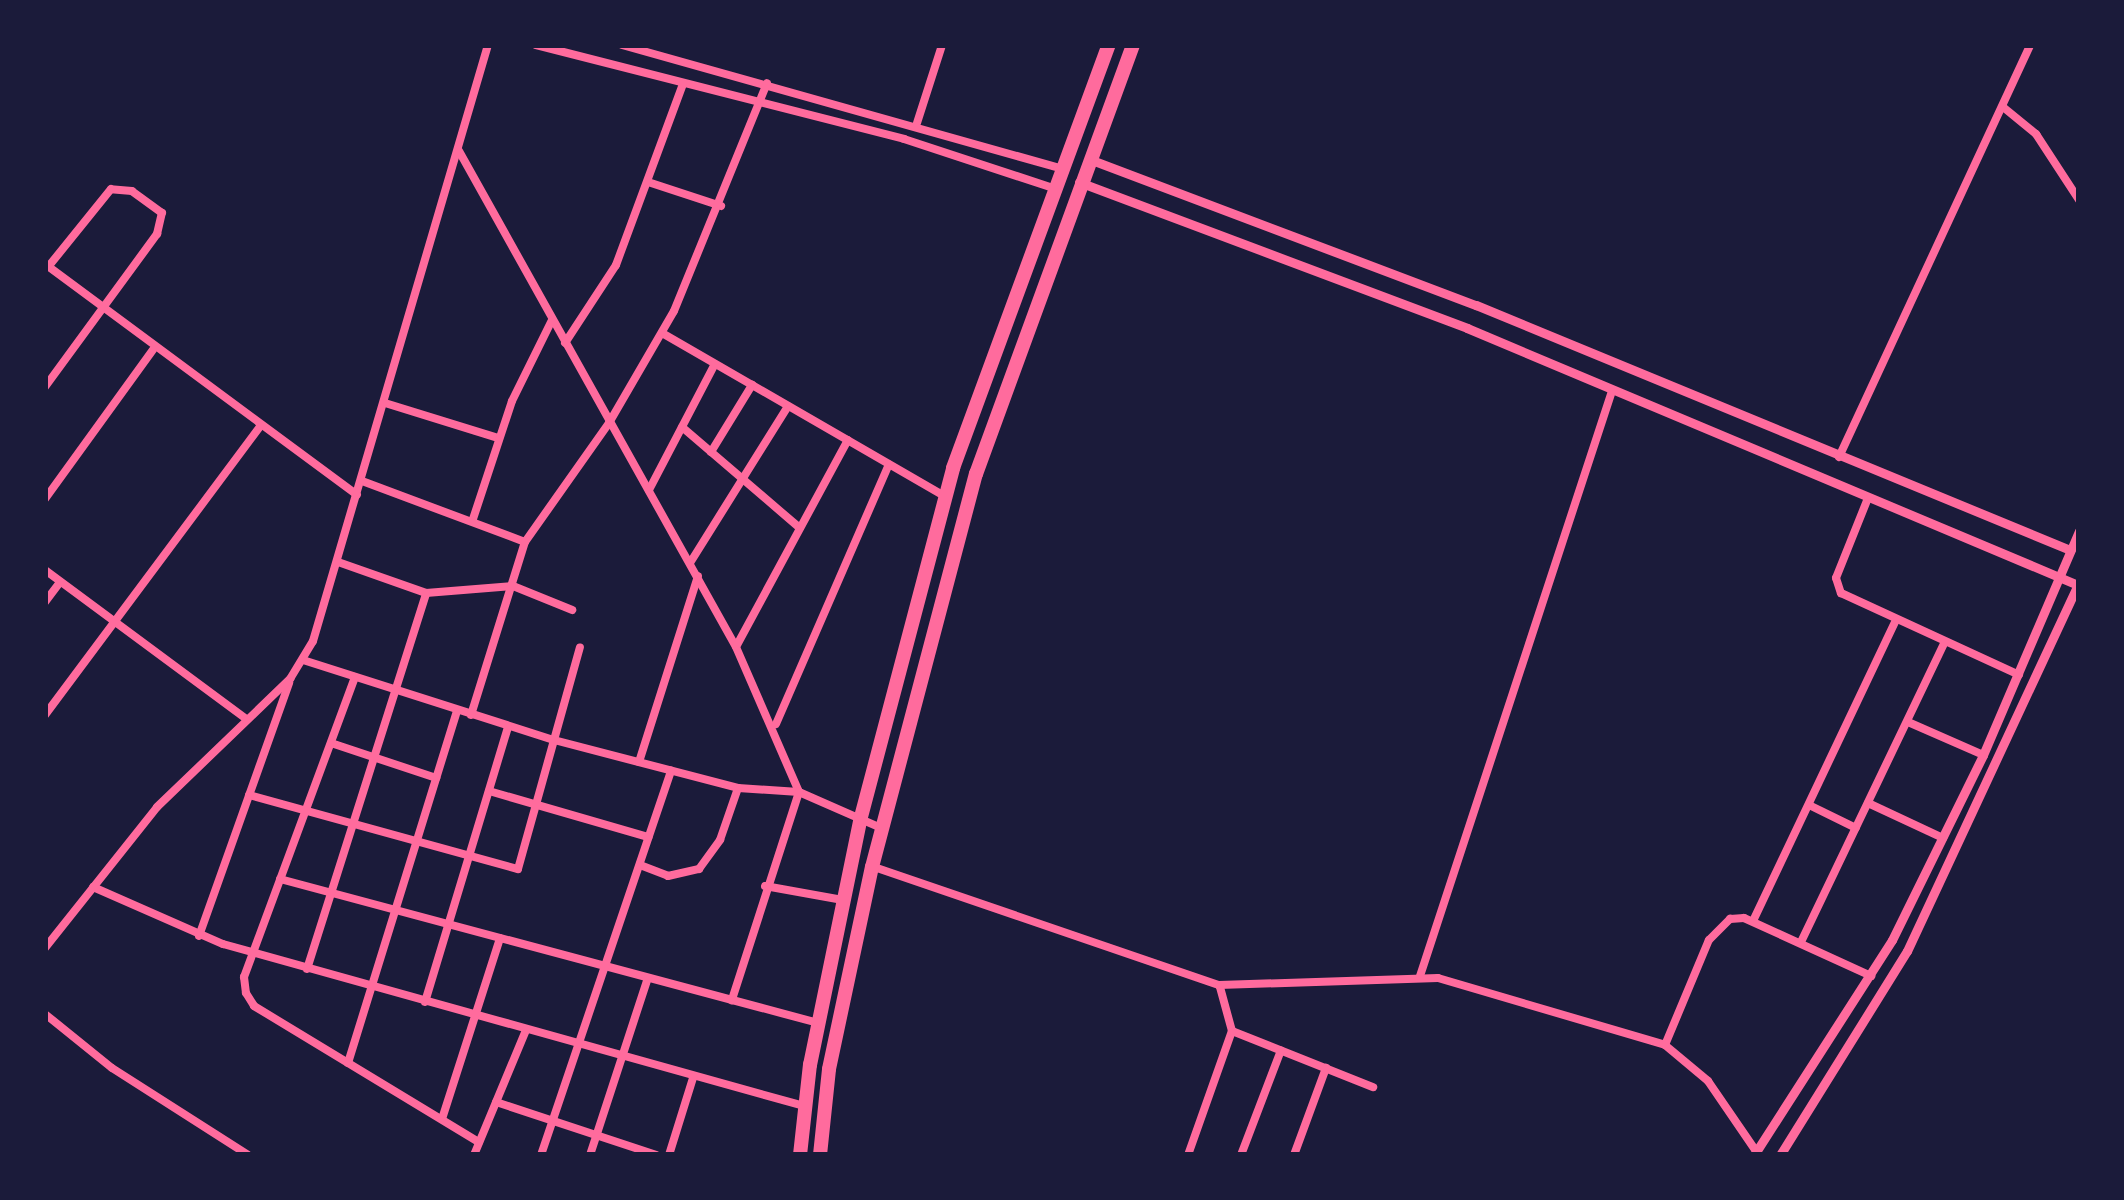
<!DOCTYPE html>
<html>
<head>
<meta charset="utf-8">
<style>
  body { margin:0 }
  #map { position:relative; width:2124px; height:1200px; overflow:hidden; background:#1b1b3a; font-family:Cabin,sans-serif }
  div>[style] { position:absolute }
  .minor>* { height:8px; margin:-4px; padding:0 4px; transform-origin:4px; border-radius:4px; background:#ff6b9d }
  .tertiary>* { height:9px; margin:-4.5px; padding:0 4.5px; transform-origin:4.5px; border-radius:4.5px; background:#ff6b9d }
  .trunk>* { height:14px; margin:-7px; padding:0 7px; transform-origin:7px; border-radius:7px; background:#ff6b9d }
  span { translate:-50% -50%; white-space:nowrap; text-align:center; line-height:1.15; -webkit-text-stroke:12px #1b1b3a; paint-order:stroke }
  .frame { position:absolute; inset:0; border:48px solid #1b1b3a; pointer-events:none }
</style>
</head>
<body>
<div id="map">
  <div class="minor">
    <i style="left:536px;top:45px;width:380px;rotate:14.3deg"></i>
    <i style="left:904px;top:139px;width:157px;rotate:18.2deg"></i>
    <i style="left:622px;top:45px;width:456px;rotate:15.7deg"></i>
    <i style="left:2003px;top:107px;width:43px;rotate:39.3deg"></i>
    <i style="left:2036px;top:134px;width:79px;rotate:56.9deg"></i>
    <i style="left:917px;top:123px;width:82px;rotate:-72.2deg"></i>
    <i style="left:459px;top:151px;width:568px;rotate:60.82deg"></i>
    <i style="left:736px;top:647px;width:158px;rotate:66.5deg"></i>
    <i style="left:799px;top:792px;width:90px;rotate:23.7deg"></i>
    <i style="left:648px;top:182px;width:77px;rotate:18.2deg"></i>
    <i style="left:45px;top:264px;width:388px;rotate:36.5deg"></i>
    <i style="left:662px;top:333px;width:328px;rotate:30deg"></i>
    <i style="left:565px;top:343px;width:93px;rotate:-56.8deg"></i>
    <i style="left:616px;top:265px;width:193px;rotate:-69.7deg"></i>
    <i style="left:45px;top:387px;width:190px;rotate:-53.8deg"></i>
    <i style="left:157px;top:234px;width:22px;rotate:-77deg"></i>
    <i style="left:162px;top:213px;width:37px;rotate:-144deg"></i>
    <i style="left:132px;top:191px;width:21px;rotate:-175deg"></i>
    <i style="left:111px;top:189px;width:100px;rotate:128.9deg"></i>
    <i style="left:385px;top:403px;width:118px;rotate:17.2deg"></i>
    <i style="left:682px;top:427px;width:155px;rotate:40.6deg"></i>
    <i style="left:711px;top:452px;width:79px;rotate:-58.5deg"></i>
    <i style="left:1839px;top:457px;width:454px;rotate:-65.1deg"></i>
    <i style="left:362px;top:481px;width:174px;rotate:20.5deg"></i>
    <i style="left:649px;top:490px;width:142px;rotate:-62.4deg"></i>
    <i style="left:1868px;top:498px;width:86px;rotate:111.8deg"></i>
    <i style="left:1836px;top:578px;width:16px;rotate:72deg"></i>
    <i style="left:1841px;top:593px;width:196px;rotate:24.7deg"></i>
    <i style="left:45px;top:499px;width:184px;rotate:-54.1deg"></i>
    <i style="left:473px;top:519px;width:124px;rotate:-71.7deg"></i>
    <i style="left:512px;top:401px;width:90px;rotate:-63.7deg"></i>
    <i style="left:338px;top:562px;width:93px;rotate:19.4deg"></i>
    <i style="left:426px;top:593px;width:87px;rotate:-4.6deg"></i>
    <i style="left:513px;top:586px;width:64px;rotate:22.1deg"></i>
    <i style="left:690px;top:563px;width:185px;rotate:-58deg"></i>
    <i style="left:45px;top:570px;width:249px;rotate:36.5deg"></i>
    <i style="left:45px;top:602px;width:25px;rotate:-53deg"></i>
    <i style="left:737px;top:645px;width:233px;rotate:-61.6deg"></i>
    <i style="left:303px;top:660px;width:263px;rotate:17.7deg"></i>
    <i style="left:554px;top:740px;width:190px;rotate:14.6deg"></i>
    <i style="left:738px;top:788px;width:61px;rotate:3.8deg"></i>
    <i style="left:799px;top:792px;width:219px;rotate:107.9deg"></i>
    <i style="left:355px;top:677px;width:320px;rotate:110.3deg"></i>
    <i style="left:244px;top:977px;width:16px;rotate:83deg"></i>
    <i style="left:246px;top:993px;width:15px;rotate:58deg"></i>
    <i style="left:254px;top:1006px;width:263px;rotate:31.2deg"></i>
    <i style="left:45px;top:715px;width:359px;rotate:-53.3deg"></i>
    <i style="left:471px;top:715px;width:181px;rotate:-72.7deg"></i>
    <i style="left:525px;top:542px;width:146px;rotate:-54.8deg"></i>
    <i style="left:609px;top:423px;width:129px;rotate:-59.9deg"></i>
    <i style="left:674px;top:311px;width:246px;rotate:-67.8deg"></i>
    <i style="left:1908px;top:722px;width:82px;rotate:23.7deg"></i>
    <i style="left:776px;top:724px;width:283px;rotate:-66.5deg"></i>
    <i style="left:331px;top:743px;width:111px;rotate:18.4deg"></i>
    <i style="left:639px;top:762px;width:195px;rotate:-72.4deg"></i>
    <i style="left:489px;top:791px;width:166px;rotate:16.1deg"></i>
    <i style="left:249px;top:795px;width:279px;rotate:15.4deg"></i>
    <i style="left:518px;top:869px;width:230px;rotate:-74.4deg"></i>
    <i style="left:1868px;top:803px;width:83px;rotate:25deg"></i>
    <i style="left:1809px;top:805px;width:52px;rotate:26.1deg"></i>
    <i style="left:640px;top:865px;width:30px;rotate:21deg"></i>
    <i style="left:668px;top:876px;width:32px;rotate:-13deg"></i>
    <i style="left:699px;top:869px;width:36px;rotate:-54deg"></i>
    <i style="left:720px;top:840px;width:55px;rotate:-70.9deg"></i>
    <i style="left:874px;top:867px;width:365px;rotate:18.9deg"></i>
    <i style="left:1219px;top:985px;width:219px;rotate:-1.8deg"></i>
    <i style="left:1438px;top:978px;width:237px;rotate:16.4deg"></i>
    <i style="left:1665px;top:1045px;width:56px;rotate:39.9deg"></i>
    <i style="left:1708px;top:1081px;width:85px;rotate:55.6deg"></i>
    <i style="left:280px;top:879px;width:557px;rotate:14.98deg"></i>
    <i style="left:765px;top:886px;width:79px;rotate:10.2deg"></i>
    <i style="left:93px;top:887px;width:142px;rotate:23.7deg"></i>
    <i style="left:223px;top:944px;width:603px;rotate:15.58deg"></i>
    <i style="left:1753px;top:921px;width:333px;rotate:-64.6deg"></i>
    <i style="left:199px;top:936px;width:269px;rotate:-70.4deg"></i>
    <i style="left:1801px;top:942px;width:333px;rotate:-64.4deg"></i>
    <i style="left:45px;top:948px;width:180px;rotate:-51.5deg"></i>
    <i style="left:157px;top:807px;width:185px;rotate:-43.9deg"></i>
    <i style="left:290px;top:679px;width:44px;rotate:-58.8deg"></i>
    <i style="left:313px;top:641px;width:621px;rotate:-73.64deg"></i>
    <i style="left:307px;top:969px;width:394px;rotate:-72.4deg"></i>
    <i style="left:1420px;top:976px;width:616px;rotate:-71.83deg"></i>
    <i style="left:425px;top:1002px;width:287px;rotate:-73.2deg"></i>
    <i style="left:45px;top:1014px;width:86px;rotate:38.9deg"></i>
    <i style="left:112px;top:1068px;width:161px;rotate:32.6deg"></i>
    <i style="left:1232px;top:1031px;width:152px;rotate:21.7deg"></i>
    <i style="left:1665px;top:1045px;width:114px;rotate:-67.3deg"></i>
    <i style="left:1709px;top:940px;width:30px;rotate:-45deg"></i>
    <i style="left:1730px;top:919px;width:14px;rotate:-4deg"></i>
    <i style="left:1744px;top:918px;width:140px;rotate:24.5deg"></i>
    <i style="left:348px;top:1063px;width:368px;rotate:-72.8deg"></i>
    <i style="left:496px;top:1102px;width:169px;rotate:18.3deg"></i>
    <i style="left:442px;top:1119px;width:190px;rotate:-72.2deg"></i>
    <i style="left:474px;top:1155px;width:135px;rotate:-67.4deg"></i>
    <i style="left:541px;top:1155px;width:406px;rotate:-71.3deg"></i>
    <i style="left:590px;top:1155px;width:186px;rotate:-71.9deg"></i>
    <i style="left:669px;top:1155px;width:81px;rotate:-72.7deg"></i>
    <i style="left:1188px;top:1155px;width:132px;rotate:-70.5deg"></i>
    <i style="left:1232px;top:1031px;width:46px;rotate:-105.3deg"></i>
    <i style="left:1241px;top:1155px;width:112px;rotate:-69.1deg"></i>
    <i style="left:1294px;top:1155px;width:93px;rotate:-69.8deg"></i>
  </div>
  <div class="tertiary">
    <i style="left:1089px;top:159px;width:414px;rotate:20.7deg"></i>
    <i style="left:1476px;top:305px;width:643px;rotate:22.41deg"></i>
    <i style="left:1079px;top:182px;width:415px;rotate:20.6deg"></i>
    <i style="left:1467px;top:328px;width:663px;rotate:22.81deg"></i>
    <i style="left:1754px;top:1155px;width:255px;rotate:-57.3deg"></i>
    <i style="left:1892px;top:940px;width:206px;rotate:-63.8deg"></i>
    <i style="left:1983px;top:755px;width:244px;rotate:-66.8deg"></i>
    <i style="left:1780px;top:1155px;width:240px;rotate:-58.1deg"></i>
    <i style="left:1907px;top:951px;width:407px;rotate:-65deg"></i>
  </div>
  <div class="trunk">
    <i style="left:800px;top:1155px;width:91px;rotate:-83.7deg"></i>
    <i style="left:810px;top:1065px;width:253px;rotate:-78.4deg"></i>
    <i style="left:861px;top:817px;width:361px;rotate:-75.2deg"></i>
    <i style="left:953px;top:468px;width:451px;rotate:-69.8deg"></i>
    <i style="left:820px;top:1155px;width:86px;rotate:-84deg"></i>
    <i style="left:829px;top:1069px;width:207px;rotate:-78deg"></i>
    <i style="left:872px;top:867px;width:407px;rotate:-75.2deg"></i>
    <i style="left:976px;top:474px;width:457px;rotate:-69.9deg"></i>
  </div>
  <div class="frame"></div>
</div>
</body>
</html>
